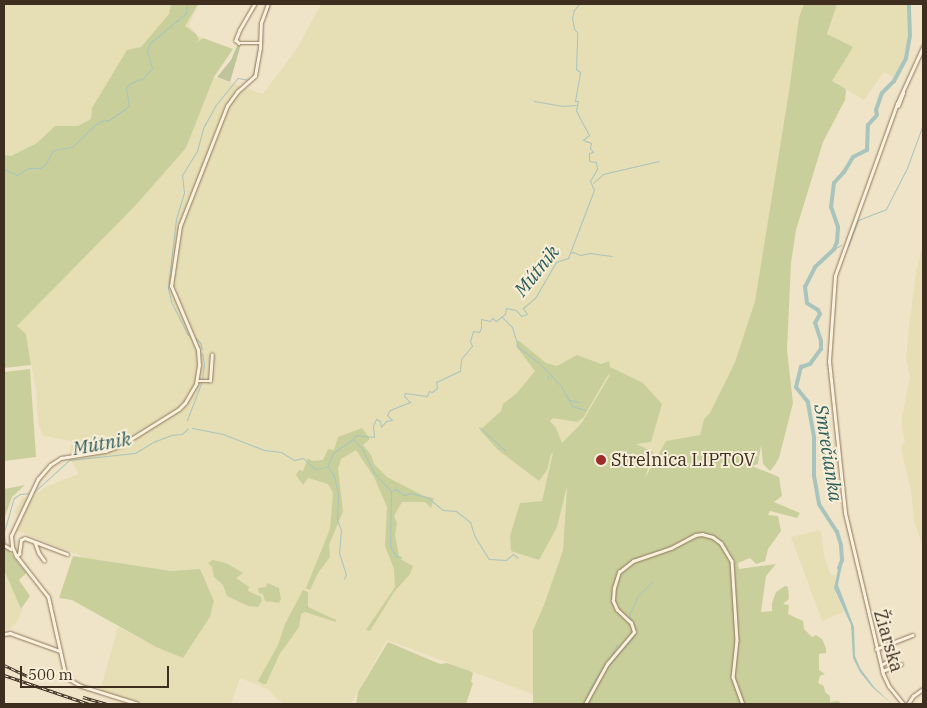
<!DOCTYPE html>
<html>
<head>
<meta charset="utf-8">
<style>
  body { margin:0 }
  #map { position:relative; width:927px; height:708px; overflow:hidden; background:#f0e4c8; font-family:"IBM Plex Serif",serif }
  div>[style] { position:absolute }
  .farmland>* { inset:0; background:#e6deb5 }
  .green>* { inset:0; background:#c9cf9b }
  .cemetery>* { inset:0; background:#bfc49a }
  .water>* { inset:0; background:#a9c4bc }
  .stream>* { height:1px; margin:-0.5px; padding:0 0.5px; transform-origin:0.5px; border-radius:0.5px; background:#a9c4bc }
  .river>* { height:4px; margin:-2px; padding:0 2px; transform-origin:2px; border-radius:2px; background:#a9c4bc }
  .roads { filter:drop-shadow(0 0 1px #8d765c) drop-shadow(0 0 1px #8d765c) }
  .minor>* { height:2.5px; margin:-1.25px; padding:0 1.25px; transform-origin:1.25px; border-radius:1.25px; background:#faf1dc }
  .rail>* { height:3px; margin-top:-1.5px; transform-origin:0; background:repeating-linear-gradient(90deg,#f7eed8 0 4px,#3d2e20 0 8px); box-sizing:border-box; border-block:1px solid #3d2e20 }
  .dots>* { width:14px; height:14px; translate:-50% -50%; box-sizing:border-box; border:2px solid #f7eed8; border-radius:50% }
  span { translate:-50% -50%; white-space:nowrap; text-align:center; line-height:1.15; -webkit-text-stroke:4px #f7eed8; paint-order:stroke }
  .poi-label { font-size:18px; color:#3d2e20 }
  .left { translate:0 -50%; text-align:left }
  .street-label { font-size:18px; color:#3d2e20 }
  .water-label { font-size:19px; color:#2f5d5a; font-style:italic }
  .frame { position:absolute; inset:0; border:5px solid #3d2e20; pointer-events:none }
  .scale { position:absolute; left:20px; top:666px; width:149px; height:22px; box-sizing:border-box; border:2px solid #3d2e20; border-top:0; padding-left:6px; font-size:15px; line-height:18px; white-space:nowrap; color:#3d2e20; -webkit-text-stroke:4px #f7eed8; paint-order:stroke }
</style>
</head>
<body>
<div id="map">
  <div class="farmland">
    <i style="clip-path:polygon(4px 4px,199px 4px,189px 25px,197px 35px,203px 38px,4px 205px)"></i>
    <i style="clip-path:polygon(321px 4px,804px 4px,799px 17px,789px 91px,755px 301px,735px 362px,710px 413px,704px 419px,700px 435px,666px 441px,644px 480px,570px 470px,566px 491px,563px 550px,544px 605px,533px 630px,535px 695px,387px 640px,351px 704px,285px 704px,277px 699px,268px 689px,240px 678px,231px 704px,141px 704px,100px 691px,118px 627px,156px 647px,183px 657px,210px 617px,214px 601px,200px 569px,171px 571px,86px 558px,18px 531px,14px 532px,21px 516px,14px 513px,23px 497px,28px 499px,47px 486px,79px 474px,69px 457px,72px 441px,43px 436px,38px 422px,36px 391px,26px 334px,17px 326px,135px 206px,186px 148px,214px 77px,263px 94px,298px 47px)"></i>
    <i style="clip-path:polygon(837px 4px,907px 4px,908px 36px,905px 54px,894px 78px,884px 72px,864px 100px,832px 81px,827px 35px)"></i>
    <i style="clip-path:polygon(923px 242px,923px 547px,914px 521px,911px 491px,901px 448px,905px 441px,902px 428px,902px 417px,910px 377px,906px 359px,909px 327px,916px 273px)"></i>
    <i style="clip-path:polygon(821px 530px,824px 556px,831px 575px,835px 575px,835px 592px,844px 612px,822px 621px,791px 537px)"></i>
    <i style="clip-path:polygon(4px 570px,22px 610px,17px 622px,9px 630px,4px 628px)"></i>
  </div>
  <div class="green">
    <i style="clip-path:polygon(171px 4px,198px 4px,185px 26px,196px 34px,199px 40px,195px 44px,203px 38px,233px 49px,214px 77px,186px 148px,135px 206px,17px 326px,26px 334px,31px 365px,4px 368px,4px 155px,11px 156px,37px 143px,55px 126px,78px 126px,91px 119px,92px 108px,127px 50px,141px 47px,169px 14px)"></i>
    <i style="clip-path:polygon(evenodd,804px 4px,837px 4px,827px 34px,853px 47px,832px 81px,846px 89px,845px 100px,823px 142px,796px 230px,791px 263px,787px 350px,793px 403px,779px 458px,775px 465px,770px 471px,763px 464px,761px 445px,758px 464px,752px 466px,779px 477px,782px 496px,774px 502px,800px 513px,797px 518px,770px 511px,768px 515px,778px 516px,781px 531px,768px 549px,765px 561px,756px 564px,750px 558px,738px 563px,739px 569px,776px 564px,766px 576px,761px 612px,772px 611px,772px 603px,776px 592px,785px 586px,788px 587px,789px 599px,783px 604px,789px 605px,788px 614px,803px 621px,804px 629px,812px 637px,816px 635px,822px 639px,826px 648px,826px 653px,819px 654px,819px 670px,825px 674px,820px 676px,818px 683px,824px 686px,825px 692px,830px 696px,830px 702px,838px 701px,842px 704px,533px 704px,533px 630px,544px 605px,563px 550px,567px 486px,557px 527px,539px 560px,511px 551px,510px 536px,520px 503px,542px 501px,553px 453px,551px 454px,547px 470px,539px 481px,498px 450px,480px 430px,501px 411px,503px 404px,517px 393px,535px 371px,516px 346px,518px 340px,546px 363px,557px 366px,577px 355px,601px 364px,609px 361px,610px 367px,643px 383px,662px 404px,651px 442px,636px 444px,653px 452px,645px 478px,666px 441px,700px 435px,704px 419px,710px 413px,735px 362px,755px 301px,789px 91px,799px 17px,804px 4px,608px 375px,610px 375px,581px 424px,562px 443px,556px 428px,550px 421px,553px 418px,577px 422px,583px 418px,608px 375px)"></i>
    <i style="clip-path:polygon(30px 369px,36px 457px,4px 461px,4px 372px)"></i>
    <i style="clip-path:polygon(362px 428px,370px 439px,363px 445px,371px 455px,374px 464px,387px 477px,424px 496px,434px 498px,431px 508px,425px 502px,402px 502px,394px 516px,397px 523px,395px 535px,399px 556px,402px 560px,413px 566px,410px 574px,394px 592px,370px 631px,366px 630px,395px 587px,394px 569px,385px 546px,387px 507px,374px 477px,356px 450px,341px 459px,338px 469px,343px 511px,329px 545px,330px 557px,318px 573px,310px 590px,306px 588px,330px 529px,333px 493px,328px 484px,308px 478px,303px 485px,296px 475px,299px 470px,303px 471px,308px 458px,312px 461px,323px 460px,328px 449px,334px 450px,338px 437px)"></i>
    <i style="clip-path:polygon(25px 485px,12px 497px,4px 519px,4px 489px)"></i>
    <i style="clip-path:polygon(7px 548px,26px 573px,19px 580px,30px 596px,21px 609px,4px 570px,4px 555px)"></i>
    <i style="clip-path:polygon(73px 556px,171px 571px,200px 569px,214px 601px,210px 617px,183px 658px,156px 647px,72px 600px,59px 598px)"></i>
    <i style="clip-path:polygon(213px 560px,226px 563px,243px 573px,236px 578px,249px 587px,248px 591px,261px 597px,262px 601px,258px 607px,248px 606px,227px 596px,223px 585px,214px 577px,212px 567px,208px 563px)"></i>
    <i style="clip-path:polygon(267px 583px,279px 588px,281px 599px,279px 603px,265px 601px,263px 594px,259px 593px,258px 588px,266px 587px)"></i>
    <i style="clip-path:polygon(303px 590px,308px 592px,308px 607px,336px 620px,336px 622px,305px 612px,301px 614px,299px 627px,279px 655px,266px 684px,263px 684px,258px 681px,278px 645px,285px 624px)"></i>
    <i style="clip-path:polygon(388px 642px,440px 664px,447px 663px,470px 671px,473px 673px,471px 682px,473px 683px,466px 704px,356px 704px,358px 692px)"></i>
  </div>
  <div class="cemetery">
    <i style="clip-path:polygon(238px 44px,241px 44px,230px 82px,217px 77px,231px 60px)"></i>
  </div>
  <div class="water">
    <i style="clip-path:polygon(839px 564px,842px 565px,838px 585px,854px 627px,855px 656px,860px 668px,874px 687px,892px 704px,873px 688px,860px 672px,853px 658px,851px 625px,834px 588px)"></i>
  </div>
  <div class="stream">
    <i style="left:265px;top:17px;width:14px;rotate:-69deg"></i>
    <i style="left:262px;top:31px;width:8px;rotate:-90deg"></i>
    <i style="left:262px;top:33px;width:10px;rotate:90deg"></i>
    <i style="left:253px;top:76px;width:32px;rotate:-79deg"></i>
    <i style="left:534px;top:101px;width:28px;rotate:10deg"></i>
    <i style="left:562px;top:106px;width:14px;rotate:-4deg"></i>
    <i style="left:4px;top:169px;width:14px;rotate:25deg"></i>
    <i style="left:17px;top:175px;width:13px;rotate:-32deg"></i>
    <i style="left:28px;top:168px;width:12px"></i>
    <i style="left:40px;top:168px;width:6px;rotate:-31deg"></i>
    <i style="left:45px;top:165px;width:17px;rotate:-62deg"></i>
    <i style="left:53px;top:150px;width:19px;rotate:-9deg"></i>
    <i style="left:72px;top:147px;width:32px;rotate:-44deg"></i>
    <i style="left:95px;top:125px;width:7px;rotate:-34deg"></i>
    <i style="left:101px;top:121px;width:8px;rotate:-7deg"></i>
    <i style="left:109px;top:120px;width:24px;rotate:-35deg"></i>
    <i style="left:129px;top:106px;width:18px;rotate:-99deg"></i>
    <i style="left:126px;top:88px;width:5px;rotate:-53deg"></i>
    <i style="left:129px;top:84px;width:15px;rotate:-23deg"></i>
    <i style="left:143px;top:78px;width:13px;rotate:-48deg"></i>
    <i style="left:152px;top:68px;width:18px;rotate:-106deg"></i>
    <i style="left:147px;top:51px;width:7px;rotate:-74deg"></i>
    <i style="left:149px;top:44px;width:48px;rotate:-40deg"></i>
    <i style="left:186px;top:13px;width:9px;rotate:-84deg"></i>
    <i style="left:593px;top:183px;width:13px;rotate:-42deg"></i>
    <i style="left:603px;top:174px;width:57px;rotate:-13.1deg"></i>
    <i style="left:848px;top:246px;width:28px;rotate:-69deg"></i>
    <i style="left:858px;top:220px;width:30px;rotate:-21deg"></i>
    <i style="left:886px;top:209px;width:46px;rotate:-62.9deg"></i>
    <i style="left:907px;top:168px;width:47px;rotate:-70deg"></i>
    <i style="left:834px;top:249px;width:8px;rotate:-30deg"></i>
    <i style="left:570px;top:253px;width:3px;rotate:-18deg"></i>
    <i style="left:573px;top:252px;width:8px;rotate:23deg"></i>
    <i style="left:580px;top:255px;width:10px;rotate:-11deg"></i>
    <i style="left:590px;top:253px;width:22px;rotate:8deg"></i>
    <i style="left:502px;top:317px;width:14px;rotate:45deg"></i>
    <i style="left:512px;top:327px;width:21px;rotate:73deg"></i>
    <i style="left:518px;top:347px;width:26px;rotate:37deg"></i>
    <i style="left:539px;top:363px;width:32px;rotate:46deg"></i>
    <i style="left:561px;top:386px;width:23px;rotate:61deg"></i>
    <i style="left:572px;top:406px;width:14px;rotate:17deg"></i>
    <i style="left:191px;top:336px;width:3px;rotate:-162deg"></i>
    <i style="left:188px;top:335px;width:38px;rotate:-117deg"></i>
    <i style="left:171px;top:301px;width:13px;rotate:-103deg"></i>
    <i style="left:168px;top:288px;width:69px;rotate:-83.4deg"></i>
    <i style="left:176px;top:219px;width:27px;rotate:-73deg"></i>
    <i style="left:184px;top:193px;width:18px;rotate:-96deg"></i>
    <i style="left:182px;top:175px;width:28px;rotate:-58deg"></i>
    <i style="left:197px;top:151px;width:24px;rotate:-75deg"></i>
    <i style="left:203px;top:128px;width:25px;rotate:-61deg"></i>
    <i style="left:215px;top:106px;width:36px;rotate:-51deg"></i>
    <i style="left:238px;top:78px;width:11px;rotate:10deg"></i>
    <i style="left:195px;top:338px;width:6px;rotate:39deg"></i>
    <i style="left:200px;top:342px;width:7px;rotate:74deg"></i>
    <i style="left:548px;top:376px;width:2px;rotate:90deg"></i>
    <i style="left:202px;top:380px;width:16px;rotate:-83deg"></i>
    <i style="left:204px;top:364px;width:11px;rotate:-100deg"></i>
    <i style="left:570px;top:400px;width:9px;rotate:13deg"></i>
    <i style="left:187px;top:420px;width:40px;rotate:-69deg"></i>
    <i style="left:479px;top:427px;width:36px;rotate:42deg"></i>
    <i style="left:192px;top:428px;width:32px;rotate:11deg"></i>
    <i style="left:223px;top:434px;width:44px;rotate:21.3deg"></i>
    <i style="left:264px;top:450px;width:17px;rotate:7deg"></i>
    <i style="left:281px;top:452px;width:15px;rotate:32deg"></i>
    <i style="left:294px;top:460px;width:9px;rotate:-13deg"></i>
    <i style="left:303px;top:458px;width:16px;rotate:43deg"></i>
    <i style="left:315px;top:469px;width:12px;rotate:-9deg"></i>
    <i style="left:327px;top:467px;width:15px;rotate:-67deg"></i>
    <i style="left:333px;top:453px;width:24px;rotate:-35deg"></i>
    <i style="left:353px;top:439px;width:5px;rotate:-53deg"></i>
    <i style="left:356px;top:435px;width:18px;rotate:6deg"></i>
    <i style="left:374px;top:437px;width:11px;rotate:-95deg"></i>
    <i style="left:373px;top:426px;width:8px;rotate:-67deg"></i>
    <i style="left:376px;top:419px;width:4px;rotate:27deg"></i>
    <i style="left:380px;top:421px;width:6px;rotate:81deg"></i>
    <i style="left:381px;top:427px;width:8px;rotate:-50deg"></i>
    <i style="left:386px;top:421px;width:6px;rotate:-9deg"></i>
    <i style="left:392px;top:420px;width:7px;rotate:-135deg"></i>
    <i style="left:387px;top:415px;width:6px;rotate:-59deg"></i>
    <i style="left:390px;top:410px;width:22px;rotate:-22deg"></i>
    <i style="left:410px;top:402px;width:8px;rotate:-135deg"></i>
    <i style="left:404px;top:396px;width:3px;rotate:-72deg"></i>
    <i style="left:405px;top:393px;width:22px;rotate:8deg"></i>
    <i style="left:427px;top:396px;width:5px;rotate:-68deg"></i>
    <i style="left:429px;top:391px;width:3px;rotate:18deg"></i>
    <i style="left:432px;top:392px;width:6px;rotate:-39deg"></i>
    <i style="left:437px;top:388px;width:6px;rotate:-99deg"></i>
    <i style="left:436px;top:382px;width:26px;rotate:-25deg"></i>
    <i style="left:460px;top:371px;width:12px;rotate:-85deg"></i>
    <i style="left:461px;top:359px;width:17px;rotate:-50deg"></i>
    <i style="left:472px;top:346px;width:5px;rotate:-112deg"></i>
    <i style="left:470px;top:341px;width:10px;rotate:-73deg"></i>
    <i style="left:473px;top:331px;width:6px;rotate:9deg"></i>
    <i style="left:479px;top:332px;width:4px;rotate:-63deg"></i>
    <i style="left:481px;top:328px;width:9px;rotate:-90deg"></i>
    <i style="left:481px;top:319px;width:9px;rotate:13deg"></i>
    <i style="left:490px;top:321px;width:4px;rotate:-56deg"></i>
    <i style="left:492px;top:318px;width:5px;rotate:37deg"></i>
    <i style="left:496px;top:321px;width:11px;rotate:-38deg"></i>
    <i style="left:505px;top:314px;width:6px;rotate:-81deg"></i>
    <i style="left:506px;top:308px;width:10px;rotate:11deg"></i>
    <i style="left:516px;top:310px;width:8px;rotate:50deg"></i>
    <i style="left:521px;top:316px;width:6px;rotate:-18deg"></i>
    <i style="left:527px;top:314px;width:7px;rotate:-124deg"></i>
    <i style="left:523px;top:308px;width:16px;rotate:-40deg"></i>
    <i style="left:535px;top:298px;width:42px;rotate:-59.7deg"></i>
    <i style="left:556px;top:262px;width:13px;rotate:-18deg"></i>
    <i style="left:568px;top:258px;width:73px;rotate:-69.1deg"></i>
    <i style="left:594px;top:190px;width:10px;rotate:-114deg"></i>
    <i style="left:590px;top:181px;width:14px;rotate:-60deg"></i>
    <i style="left:597px;top:169px;width:7px;rotate:-98deg"></i>
    <i style="left:596px;top:162px;width:7px;rotate:-172deg"></i>
    <i style="left:589px;top:161px;width:8px;rotate:-90deg"></i>
    <i style="left:589px;top:153px;width:4px;rotate:-14deg"></i>
    <i style="left:593px;top:152px;width:5px;rotate:-127deg"></i>
    <i style="left:590px;top:148px;width:5px;rotate:-79deg"></i>
    <i style="left:591px;top:143px;width:9px;rotate:-159deg"></i>
    <i style="left:583px;top:140px;width:8px;rotate:-40deg"></i>
    <i style="left:589px;top:135px;width:27px;rotate:-118deg"></i>
    <i style="left:576px;top:111px;width:10px;rotate:-79deg"></i>
    <i style="left:578px;top:101px;width:3px;rotate:180deg"></i>
    <i style="left:575px;top:101px;width:29px;rotate:-80deg"></i>
    <i style="left:580px;top:72px;width:5px;rotate:-143deg"></i>
    <i style="left:576px;top:69px;width:37px;rotate:-88deg"></i>
    <i style="left:577px;top:32px;width:4px;rotate:-135deg"></i>
    <i style="left:574px;top:29px;width:11px;rotate:-100deg"></i>
    <i style="left:572px;top:18px;width:8px;rotate:-76deg"></i>
    <i style="left:574px;top:10px;width:8px;rotate:-50deg"></i>
    <i style="left:353px;top:439px;width:11px;rotate:45deg"></i>
    <i style="left:361px;top:447px;width:30px;rotate:63deg"></i>
    <i style="left:375px;top:474px;width:23px;rotate:47deg"></i>
    <i style="left:391px;top:491px;width:5px;rotate:-22deg"></i>
    <i style="left:396px;top:489px;width:10px;rotate:37deg"></i>
    <i style="left:404px;top:495px;width:7px;rotate:-16deg"></i>
    <i style="left:411px;top:493px;width:18px;rotate:16deg"></i>
    <i style="left:428px;top:498px;width:19px;rotate:39deg"></i>
    <i style="left:443px;top:510px;width:13px;rotate:4deg"></i>
    <i style="left:456px;top:511px;width:18px;rotate:38deg"></i>
    <i style="left:470px;top:522px;width:16px;rotate:72deg"></i>
    <i style="left:475px;top:537px;width:26px;rotate:58deg"></i>
    <i style="left:489px;top:559px;width:17px;rotate:3deg"></i>
    <i style="left:506px;top:560px;width:9px;rotate:-41deg"></i>
    <i style="left:513px;top:554px;width:6px;rotate:39deg"></i>
    <i style="left:328px;top:467px;width:11px;rotate:56deg"></i>
    <i style="left:334px;top:476px;width:18px;rotate:77deg"></i>
    <i style="left:338px;top:494px;width:26px;rotate:92deg"></i>
    <i style="left:337px;top:520px;width:11px;rotate:68deg"></i>
    <i style="left:341px;top:530px;width:23px;rotate:95deg"></i>
    <i style="left:339px;top:553px;width:22px;rotate:72deg"></i>
    <i style="left:346px;top:574px;width:5px;rotate:112deg"></i>
    <i style="left:391px;top:491px;width:55px;rotate:91deg"></i>
    <i style="left:390px;top:546px;width:12px;rotate:59deg"></i>
    <i style="left:396px;top:556px;width:5px;rotate:11deg"></i>
    <i style="left:34px;top:492px;width:47px;rotate:-42.4deg"></i>
    <i style="left:69px;top:460px;width:66px;rotate:-6.1deg"></i>
    <i style="left:135px;top:453px;width:21px;rotate:-31deg"></i>
    <i style="left:153px;top:442px;width:19px;rotate:-21deg"></i>
    <i style="left:171px;top:435px;width:11px;rotate:-5deg"></i>
    <i style="left:182px;top:434px;width:8px;rotate:-45deg"></i>
    <i style="left:5px;top:543px;width:11px;rotate:-95deg"></i>
    <i style="left:4px;top:532px;width:35px;rotate:-74deg"></i>
    <i style="left:14px;top:498px;width:7px;rotate:-34deg"></i>
    <i style="left:20px;top:494px;width:10px;rotate:-6deg"></i>
    <i style="left:4px;top:554px;width:7px;rotate:-82deg"></i>
    <i style="left:607px;top:663px;width:21px;rotate:-62deg"></i>
    <i style="left:607px;top:667px;width:40px;rotate:-49deg"></i>
    <i style="left:633px;top:637px;width:8px;rotate:-76deg"></i>
    <i style="left:635px;top:629px;width:14px;rotate:-115deg"></i>
    <i style="left:629px;top:616px;width:22px;rotate:-66deg"></i>
    <i style="left:638px;top:596px;width:21px;rotate:-45deg"></i>
    <i style="left:584px;top:704px;width:17px;rotate:-69deg"></i>
    <i style="left:590px;top:688px;width:26px;rotate:-58deg"></i>
  </div>
  <div class="river">
    <i style="left:839px;top:568px;width:9px;rotate:-69deg"></i>
    <i style="left:842px;top:560px;width:15px;rotate:-94deg"></i>
    <i style="left:841px;top:545px;width:14px;rotate:-107deg"></i>
    <i style="left:837px;top:532px;width:33px;rotate:-123deg"></i>
    <i style="left:819px;top:504px;width:28px;rotate:-100deg"></i>
    <i style="left:814px;top:476px;width:39px;rotate:-90deg"></i>
    <i style="left:814px;top:437px;width:36px;rotate:-100deg"></i>
    <i style="left:808px;top:402px;width:19px;rotate:-129deg"></i>
    <i style="left:796px;top:387px;width:21px;rotate:-76deg"></i>
    <i style="left:801px;top:367px;width:9px;rotate:-18deg"></i>
    <i style="left:810px;top:364px;width:19px;rotate:-54deg"></i>
    <i style="left:821px;top:349px;width:8px;rotate:-90deg"></i>
    <i style="left:821px;top:341px;width:19px;rotate:-108deg"></i>
    <i style="left:815px;top:323px;width:10px;rotate:-61deg"></i>
    <i style="left:820px;top:314px;width:4px;rotate:-117deg"></i>
    <i style="left:818px;top:310px;width:13px;rotate:-148deg"></i>
    <i style="left:807px;top:303px;width:16px;rotate:-97deg"></i>
    <i style="left:805px;top:287px;width:22px;rotate:-63deg"></i>
    <i style="left:815px;top:267px;width:26px;rotate:-43deg"></i>
    <i style="left:834px;top:249px;width:8px;rotate:-67deg"></i>
    <i style="left:837px;top:242px;width:15px;rotate:-86deg"></i>
    <i style="left:838px;top:227px;width:21px;rotate:-109deg"></i>
    <i style="left:831px;top:207px;width:24px;rotate:-83deg"></i>
    <i style="left:834px;top:183px;width:15px;rotate:-48deg"></i>
    <i style="left:844px;top:172px;width:17px;rotate:-59deg"></i>
    <i style="left:853px;top:157px;width:16px;rotate:-27deg"></i>
    <i style="left:867px;top:150px;width:25px;rotate:-88deg"></i>
    <i style="left:868px;top:125px;width:13px;rotate:-48deg"></i>
    <i style="left:877px;top:115px;width:5px;rotate:-101deg"></i>
    <i style="left:876px;top:110px;width:18px;rotate:-71deg"></i>
    <i style="left:882px;top:93px;width:17px;rotate:-45deg"></i>
    <i style="left:894px;top:81px;width:26px;rotate:-62deg"></i>
    <i style="left:906px;top:58px;width:22px;rotate:-80deg"></i>
    <i style="left:910px;top:36px;width:32px;rotate:-92deg"></i>
  </div>
  <div class="roads">
    <div class="minor">
      <i style="left:255px;top:4px;width:30px;rotate:120deg"></i>
      <i style="left:240px;top:30px;width:11px;rotate:112deg"></i>
      <i style="left:236px;top:40px;width:4px;rotate:45deg"></i>
      <i style="left:239px;top:43px;width:21px"></i>
      <i style="left:898px;top:106px;width:14px;rotate:-69deg"></i>
      <i style="left:197px;top:381px;width:13px"></i>
      <i style="left:210px;top:381px;width:26px;rotate:-86deg"></i>
      <i style="left:35px;top:542px;width:12px;rotate:70deg"></i>
      <i style="left:39px;top:553px;width:9px;rotate:54deg"></i>
      <i style="left:4px;top:545px;width:8px;rotate:30deg"></i>
      <i style="left:16px;top:556px;width:4px;rotate:-34deg"></i>
      <i style="left:19px;top:554px;width:14px;rotate:-82deg"></i>
      <i style="left:21px;top:540px;width:4px;rotate:-27deg"></i>
      <i style="left:25px;top:538px;width:45px;rotate:20.9deg"></i>
      <i style="left:4px;top:634px;width:6px;rotate:-9deg"></i>
      <i style="left:10px;top:633px;width:53px;rotate:19.8deg"></i>
      <i style="left:876px;top:649px;width:39px;rotate:-21deg"></i>
      <i style="left:881px;top:665px;width:14px;rotate:-30deg"></i>
      <i style="left:893px;top:658px;width:13px;rotate:-117deg"></i>
      <i style="left:882px;top:671px;width:20px;rotate:-20deg"></i>
      <i style="left:137px;top:704px;width:60px;rotate:-162.5deg"></i>
      <i style="left:80px;top:686px;width:16px;rotate:-150deg"></i>
      <i style="left:66px;top:678px;width:83px;rotate:-102.5deg"></i>
      <i style="left:48px;top:597px;width:52px;rotate:-128deg"></i>
      <i style="left:16px;top:556px;width:10px;rotate:-114deg"></i>
      <i style="left:12px;top:547px;width:11px;rotate:-95deg"></i>
      <i style="left:11px;top:536px;width:63px;rotate:-64.7deg"></i>
      <i style="left:38px;top:479px;width:18px;rotate:-49deg"></i>
      <i style="left:50px;top:465px;width:13px;rotate:-32deg"></i>
      <i style="left:61px;top:458px;width:45px;rotate:-9deg"></i>
      <i style="left:105px;top:451px;width:19px;rotate:-21deg"></i>
      <i style="left:123px;top:444px;width:66px;rotate:-32deg"></i>
      <i style="left:179px;top:409px;width:8px;rotate:-45deg"></i>
      <i style="left:185px;top:403px;width:22px;rotate:-60deg"></i>
      <i style="left:196px;top:384px;width:19px;rotate:-81deg"></i>
      <i style="left:199px;top:365px;width:15px;rotate:-94deg"></i>
      <i style="left:198px;top:350px;width:69px;rotate:-112.9deg"></i>
      <i style="left:171px;top:286px;width:61px;rotate:-81.5deg"></i>
      <i style="left:180px;top:226px;width:129px;rotate:-68.6deg"></i>
      <i style="left:227px;top:106px;width:17px;rotate:-54deg"></i>
      <i style="left:237px;top:92px;width:24px;rotate:-42deg"></i>
      <i style="left:255px;top:76px;width:28px;rotate:-80deg"></i>
      <i style="left:260px;top:48px;width:25px;rotate:-88deg"></i>
      <i style="left:261px;top:23px;width:20px;rotate:-70deg"></i>
      <i style="left:585px;top:704px;width:46px;rotate:-61.2deg"></i>
      <i style="left:607px;top:664px;width:42px;rotate:-49.8deg"></i>
      <i style="left:634px;top:632px;width:9px;rotate:-108deg"></i>
      <i style="left:631px;top:623px;width:19px;rotate:-137deg"></i>
      <i style="left:617px;top:610px;width:10px;rotate:-114deg"></i>
      <i style="left:613px;top:601px;width:13px;rotate:-86deg"></i>
      <i style="left:614px;top:588px;width:17px;rotate:-73deg"></i>
      <i style="left:619px;top:572px;width:18px;rotate:-38deg"></i>
      <i style="left:633px;top:561px;width:40px;rotate:-18.9deg"></i>
      <i style="left:671px;top:548px;width:27px;rotate:-28deg"></i>
      <i style="left:695px;top:535px;width:7px;rotate:-8deg"></i>
      <i style="left:702px;top:534px;width:11px;rotate:15deg"></i>
      <i style="left:713px;top:537px;width:10px;rotate:37deg"></i>
      <i style="left:721px;top:543px;width:21px;rotate:59deg"></i>
      <i style="left:732px;top:561px;width:79px;rotate:86.4deg"></i>
      <i style="left:737px;top:640px;width:37px;rotate:96deg"></i>
      <i style="left:733px;top:677px;width:29px;rotate:70deg"></i>
      <i style="left:903px;top:704px;width:22px;rotate:-129deg"></i>
      <i style="left:889px;top:687px;width:14px;rotate:-115deg"></i>
      <i style="left:883px;top:674px;width:165px;rotate:-103.3deg"></i>
      <i style="left:845px;top:513px;width:152px;rotate:-96deg"></i>
      <i style="left:829px;top:362px;width:86px;rotate:-86deg"></i>
      <i style="left:835px;top:276px;width:183px;rotate:-70.2deg"></i>
      <i style="left:897px;top:104px;width:63px;rotate:-65.5deg"></i>
      <i style="left:908px;top:704px;width:9px;rotate:-58deg"></i>
      <i style="left:913px;top:696px;width:12px;rotate:-35deg"></i>
    </div>
  </div>
  <div class="rail">
    <i style="left:4px;top:665px;width:31px;rotate:25deg"></i>
    <i style="left:4px;top:675px;width:90px;rotate:18.8deg"></i>
    <i style="left:83px;top:697px;width:25px;rotate:16deg"></i>
  </div>
  <div class="dots">
    <i style="left:601px;top:460px;background:#9e2a2b"></i>
  </div>
  <div class="poi-label">
    <span class="left" style="left:611px;top:460px">Strelnica LIPTOV</span>
  </div>
  <div class="street-label">
    <span style="left:888px;top:641px;rotate:74deg">Žiarska</span>
  </div>
  <div class="water-label">
    <span style="left:537px;top:271px;rotate:-51deg">Mútnik</span>
    <span style="left:102px;top:444px;rotate:-10deg">Mútnik</span>
    <span style="left:828px;top:453px;rotate:81deg">Smrečianka</span>
  </div>
  <div class="frame"></div>
  <div class="scale">500 m</div>
</div>
</body>
</html>
